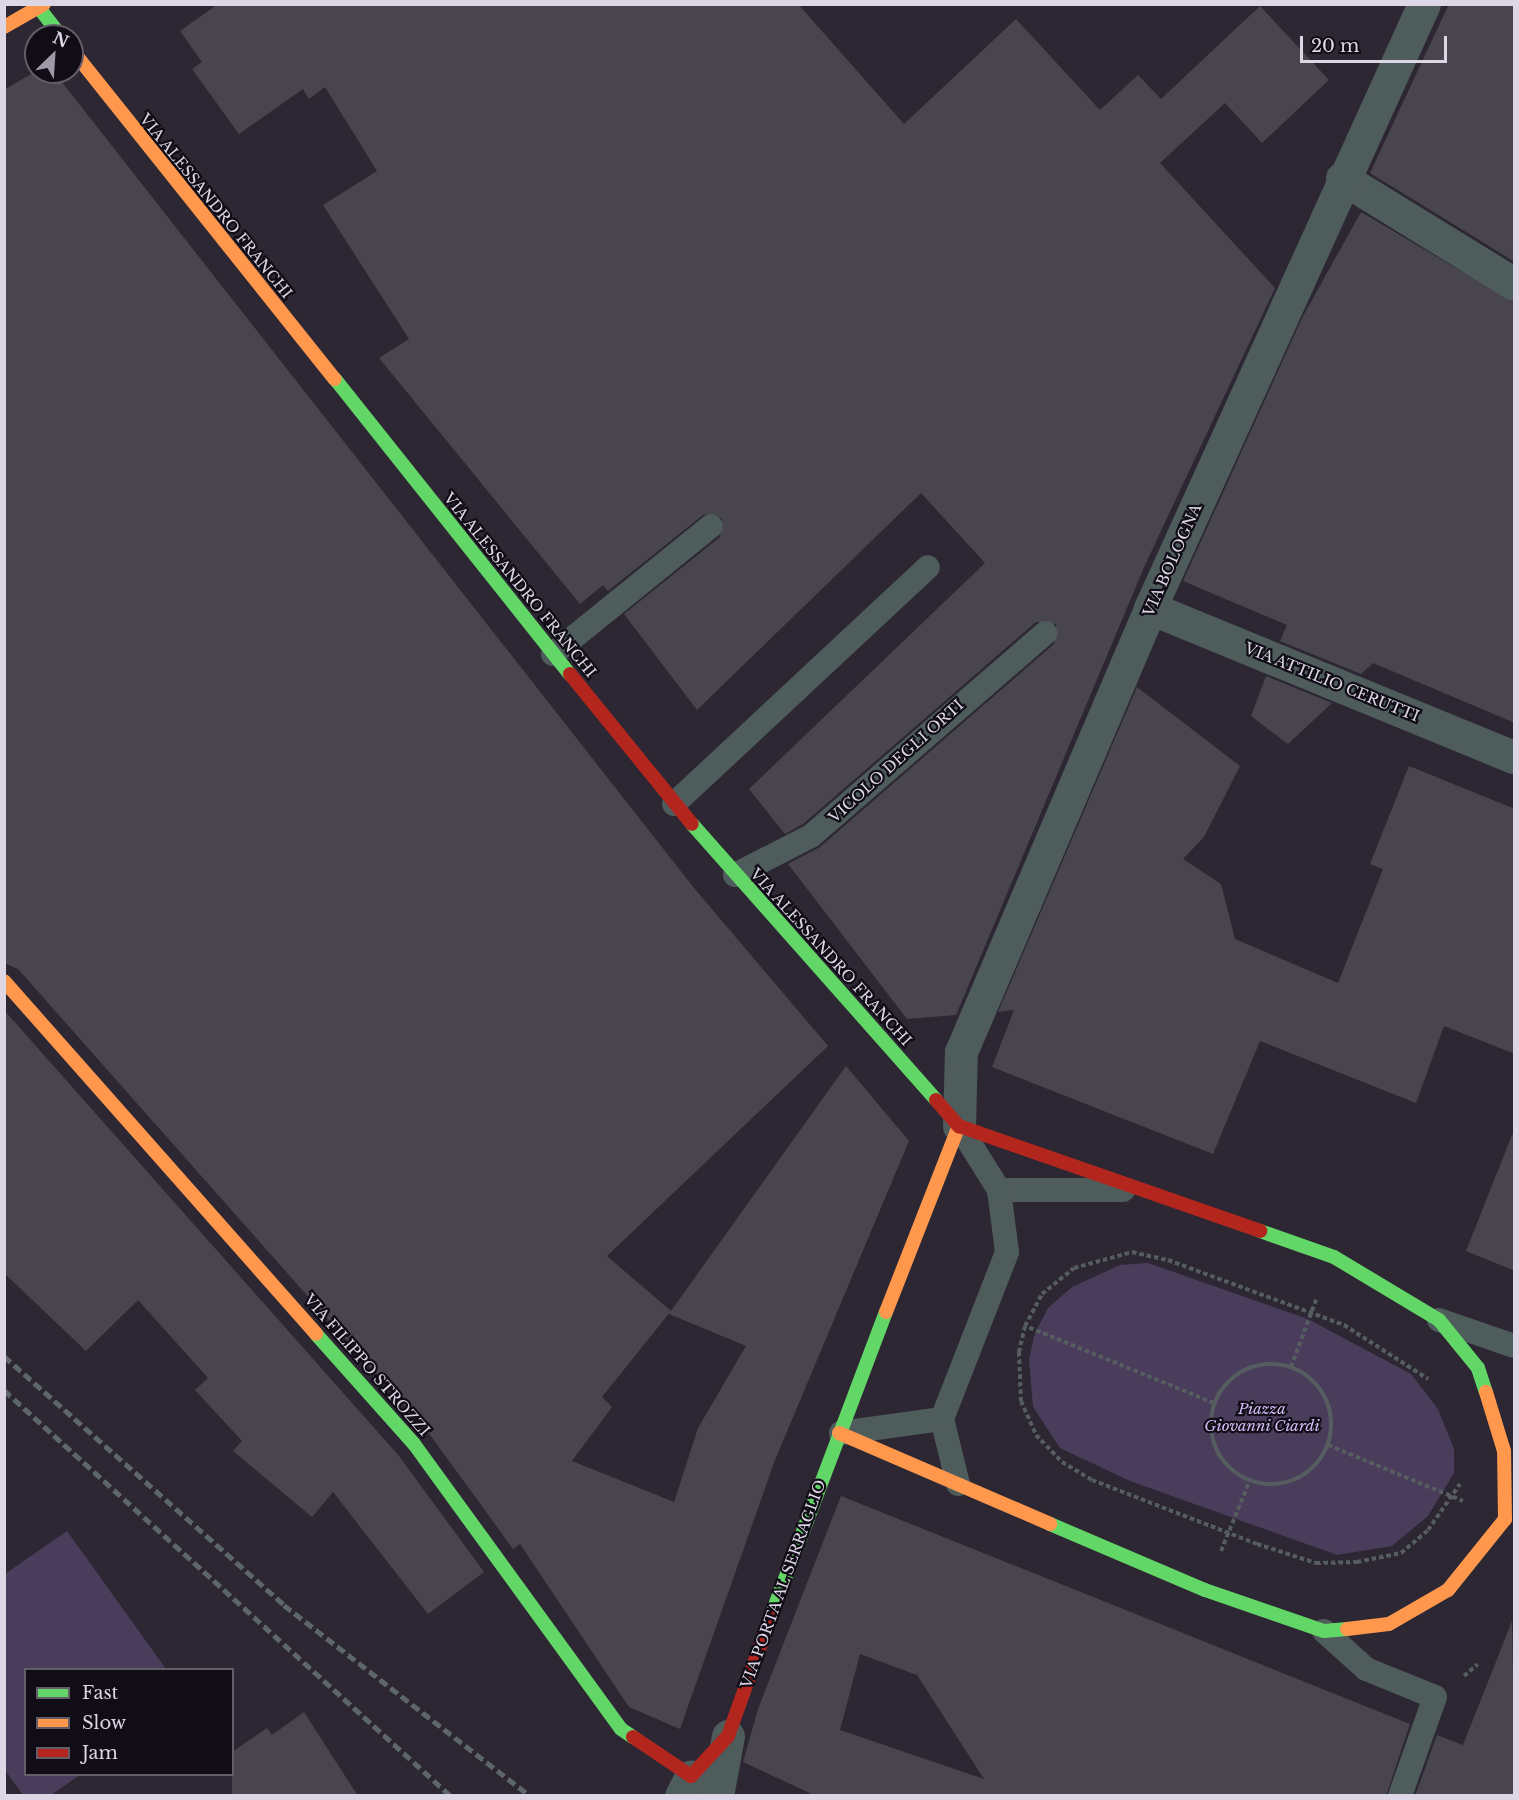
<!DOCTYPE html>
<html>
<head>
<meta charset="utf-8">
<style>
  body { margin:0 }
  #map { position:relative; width:1519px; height:1800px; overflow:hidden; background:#2c2733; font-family:"Libre Baskerville",serif }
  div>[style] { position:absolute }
  .green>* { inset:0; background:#493d5b }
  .building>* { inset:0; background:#49454f }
  .path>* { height:4px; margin-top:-2px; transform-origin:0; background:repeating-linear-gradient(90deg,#555d60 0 4.5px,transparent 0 7.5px) }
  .path>.ring { margin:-2px; padding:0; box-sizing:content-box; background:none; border:4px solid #555d60; border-radius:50% }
  .lane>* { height:24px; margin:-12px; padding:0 12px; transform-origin:12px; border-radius:12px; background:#4e5c5b }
  .street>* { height:33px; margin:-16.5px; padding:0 16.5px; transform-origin:16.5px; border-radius:16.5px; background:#4e5c5b }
  .fast>* { height:14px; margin:-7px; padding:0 7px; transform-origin:7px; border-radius:7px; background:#63d668 }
  .slow>* { height:14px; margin:-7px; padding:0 7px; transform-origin:7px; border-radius:7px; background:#ff974d }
  .jam>* { height:14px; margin:-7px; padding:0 7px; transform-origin:7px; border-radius:7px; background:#b3261e }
  .rail>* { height:4.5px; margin-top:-2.25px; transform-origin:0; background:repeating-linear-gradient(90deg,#5d6668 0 9px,transparent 0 13.5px) }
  span { translate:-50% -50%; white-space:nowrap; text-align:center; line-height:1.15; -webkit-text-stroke:4.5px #110d17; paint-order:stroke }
  .street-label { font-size:15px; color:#dcd6e5 }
  .park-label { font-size:15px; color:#d4bbf8; font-style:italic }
  .frame { position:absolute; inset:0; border:6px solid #dcd6e5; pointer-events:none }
  .legend { position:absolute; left:24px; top:1668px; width:210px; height:108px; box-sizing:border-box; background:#110d17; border:2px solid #625d69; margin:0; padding:8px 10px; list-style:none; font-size:18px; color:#dcd6e5 }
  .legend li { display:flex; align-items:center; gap:12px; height:30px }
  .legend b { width:30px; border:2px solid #625d69 }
  .north { position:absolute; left:24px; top:24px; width:60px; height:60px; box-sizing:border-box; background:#110d17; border:2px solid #625d69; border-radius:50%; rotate:25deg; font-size:16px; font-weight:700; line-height:24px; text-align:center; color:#dcd6e5 }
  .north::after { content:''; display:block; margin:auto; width:21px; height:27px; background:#9e99a7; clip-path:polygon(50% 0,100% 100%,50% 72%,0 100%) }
  .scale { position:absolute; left:1300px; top:36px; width:147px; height:27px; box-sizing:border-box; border:3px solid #dcd6e5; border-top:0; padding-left:8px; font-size:18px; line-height:21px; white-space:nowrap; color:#dcd6e5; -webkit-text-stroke:4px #110d17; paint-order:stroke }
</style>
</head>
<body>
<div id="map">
  <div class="green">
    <i style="clip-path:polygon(1148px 1263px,1308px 1319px,1411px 1374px,1438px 1409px,1454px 1449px,1454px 1473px,1428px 1516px,1392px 1546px,1337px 1555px,1130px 1481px,1060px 1448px,1033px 1407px,1029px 1359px,1035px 1333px,1048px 1308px,1072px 1287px,1120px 1265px)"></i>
    <i style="clip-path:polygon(67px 1531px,166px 1669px,26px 1670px,26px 1774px,80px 1775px,51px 1795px,23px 1795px,5px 1770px,5px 1574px)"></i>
  </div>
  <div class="building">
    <i style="clip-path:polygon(218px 4px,798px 4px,904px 124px,1016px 19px,1100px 110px,1138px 75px,1161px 99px,1260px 6px,1329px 80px,1262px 143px,1225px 103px,1160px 163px,1275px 288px,1145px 565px,956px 1015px,907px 1019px,788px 864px,820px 847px,1054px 644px,1056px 624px,1036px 622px,803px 824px,785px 834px,749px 789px,985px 563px,921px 493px,697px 710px,624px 614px,720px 537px,722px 518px,703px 515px,608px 591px,603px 585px,580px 604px,379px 358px,409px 339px,323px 205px,377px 171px,325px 87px,309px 99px,303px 89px,239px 134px,192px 69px,202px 62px,180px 31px)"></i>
    <i style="clip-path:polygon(1449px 4px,1515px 4px,1515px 262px,1370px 173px)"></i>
    <i style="clip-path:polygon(evenodd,36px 71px,54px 72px,694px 888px,828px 1046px,607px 1256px,671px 1311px,846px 1066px,909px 1141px,775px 1460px,680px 1729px,629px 1707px,520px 1544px,513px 1549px,428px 1432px,18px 969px,4px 963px,4px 90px,36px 71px,671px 1311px,669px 1314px,746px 1346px,698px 1428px,674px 1502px,572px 1461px,612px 1407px,602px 1397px,671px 1311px)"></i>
    <i style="clip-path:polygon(1361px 212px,1515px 303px,1515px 723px,1373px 663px,1361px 674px,1280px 641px,1287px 625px,1183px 581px,1302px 318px)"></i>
    <i style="clip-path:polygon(1266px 676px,1332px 703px,1288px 744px,1251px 716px)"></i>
    <i style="clip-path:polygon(1137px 687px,1240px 766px,1204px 837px,1183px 859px,1221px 884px,1235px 939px,1338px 983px,1383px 869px,1370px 864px,1409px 766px,1515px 809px,1515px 1054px,1444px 1026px,1416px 1103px,1260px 1041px,1213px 1154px,992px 1067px,1014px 1010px,998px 1012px)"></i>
    <i style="clip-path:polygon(4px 1010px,399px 1456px,484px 1572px,428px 1614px,333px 1492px,312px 1517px,233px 1451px,242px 1441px,195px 1390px,208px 1378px,138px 1300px,86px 1351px,4px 1273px)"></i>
    <i style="clip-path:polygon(1512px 1135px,1515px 1135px,1515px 1271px,1466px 1251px)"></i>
    <i style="clip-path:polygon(evenodd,841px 1496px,1410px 1724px,1386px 1796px,816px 1796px,743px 1762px,758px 1709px,841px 1496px,860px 1654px,917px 1675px,984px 1779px,840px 1730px,860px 1654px)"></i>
    <i style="clip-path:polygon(1512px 1621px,1515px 1796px,1415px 1796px,1437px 1735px,1463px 1745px)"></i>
    <i style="clip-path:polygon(304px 1712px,358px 1796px,232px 1796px,232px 1752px,267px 1728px,272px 1735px)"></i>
  </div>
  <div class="path">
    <i style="left:1025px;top:1326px;width:36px;rotate:-62deg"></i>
    <i style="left:1042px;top:1294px;width:41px;rotate:-39.1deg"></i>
    <i style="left:1074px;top:1268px;width:60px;rotate:-15.4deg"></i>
    <i style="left:1132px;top:1252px;width:37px;rotate:13deg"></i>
    <i style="left:1168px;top:1260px;width:188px;rotate:20.3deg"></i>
    <i style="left:1344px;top:1325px;width:100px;rotate:32.7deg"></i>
    <i class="ring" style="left:1211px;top:1364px;width:116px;height:116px"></i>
    <i style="left:1291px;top:1367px;width:75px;rotate:-69.6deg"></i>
    <i style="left:1214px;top:1403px;width:204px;rotate:-157.8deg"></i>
    <i style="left:1025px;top:1326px;width:27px;rotate:103deg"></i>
    <i style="left:1019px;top:1352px;width:49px;rotate:87.7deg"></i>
    <i style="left:1021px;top:1401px;width:37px;rotate:66deg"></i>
    <i style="left:1036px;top:1435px;width:37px;rotate:46deg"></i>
    <i style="left:1062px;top:1462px;width:35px;rotate:31deg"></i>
    <i style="left:1092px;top:1480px;width:177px;rotate:21.2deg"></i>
    <i style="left:1257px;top:1544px;width:62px;rotate:17.9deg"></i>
    <i style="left:1316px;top:1563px;width:41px;rotate:-1.4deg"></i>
    <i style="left:1357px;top:1562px;width:45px;rotate:-11.6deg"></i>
    <i style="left:1401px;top:1553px;width:35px;rotate:-40deg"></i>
    <i style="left:1428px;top:1530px;width:56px;rotate:-55.2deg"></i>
    <i style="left:1328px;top:1445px;width:146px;rotate:22.5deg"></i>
    <i style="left:1221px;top:1551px;width:77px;rotate:-67.8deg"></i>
    <i style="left:1464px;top:1676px;width:18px;rotate:-41deg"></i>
  </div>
  <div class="lane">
    <i style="left:553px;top:654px;width:203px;rotate:-39deg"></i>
    <i style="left:674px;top:804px;width:347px;rotate:-43deg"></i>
    <i style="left:735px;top:875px;width:85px;rotate:-27.2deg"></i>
    <i style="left:811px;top:836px;width:310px;rotate:-40.9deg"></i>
    <i style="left:999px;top:1190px;width:124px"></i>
    <i style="left:1439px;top:1320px;width:79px;rotate:19.1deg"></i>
    <i style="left:841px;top:1433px;width:102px;rotate:-7.9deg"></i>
    <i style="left:958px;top:1484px;width:67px;rotate:-103.8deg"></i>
    <i style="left:942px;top:1419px;width:179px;rotate:-68.7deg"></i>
    <i style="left:1007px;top:1252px;width:63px;rotate:-97.4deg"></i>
    <i style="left:999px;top:1190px;width:75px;rotate:-122deg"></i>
    <i style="left:1324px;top:1631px;width:57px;rotate:42.1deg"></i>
    <i style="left:1366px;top:1669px;width:74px;rotate:22.1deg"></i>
    <i style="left:1435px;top:1697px;width:105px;rotate:109.5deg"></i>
  </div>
  <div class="street">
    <i style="left:1342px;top:178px;width:202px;rotate:31.6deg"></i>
    <i style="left:1150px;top:608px;width:393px;rotate:22.3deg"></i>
    <i style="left:959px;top:1126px;width:74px;rotate:-88.5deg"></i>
    <i style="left:961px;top:1052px;width:483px;rotate:-66.9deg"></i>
    <i style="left:1150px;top:608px;width:663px;rotate:-65.6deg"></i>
    <i style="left:681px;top:1796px;width:22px;rotate:-63deg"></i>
    <i style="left:717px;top:1796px;width:61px;rotate:-79.6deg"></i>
  </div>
  <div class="fast">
    <i style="left:39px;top:8px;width:36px;rotate:52deg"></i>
    <i style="left:335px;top:379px;width:377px;rotate:51.5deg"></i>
    <i style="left:692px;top:824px;width:368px;rotate:48.5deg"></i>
    <i style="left:1260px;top:1231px;width:78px;rotate:19.4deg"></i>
    <i style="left:1334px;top:1257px;width:122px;rotate:31deg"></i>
    <i style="left:1439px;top:1320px;width:62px;rotate:50.9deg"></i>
    <i style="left:1478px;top:1368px;width:25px;rotate:72deg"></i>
    <i style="left:316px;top:1334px;width:147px;rotate:48.3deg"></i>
    <i style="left:414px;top:1444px;width:352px;rotate:54deg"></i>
    <i style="left:621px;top:1729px;width:14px;rotate:34deg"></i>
    <i style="left:1050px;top:1524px;width:168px;rotate:23.1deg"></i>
    <i style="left:1205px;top:1590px;width:126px;rotate:19deg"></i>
    <i style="left:1324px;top:1631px;width:23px;rotate:-5deg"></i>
    <i style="left:771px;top:1616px;width:325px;rotate:-69.3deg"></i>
  </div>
  <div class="slow">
    <i style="left:4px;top:27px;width:46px;rotate:-29.9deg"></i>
    <i style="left:72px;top:50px;width:421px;rotate:51.4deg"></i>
    <i style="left:4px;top:981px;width:471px;rotate:48.5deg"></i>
    <i style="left:886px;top:1312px;width:200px;rotate:-68.6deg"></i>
    <i style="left:839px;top:1433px;width:230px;rotate:23.3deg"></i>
    <i style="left:1347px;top:1629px;width:42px;rotate:-6.8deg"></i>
    <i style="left:1389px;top:1624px;width:68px;rotate:-30deg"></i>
    <i style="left:1448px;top:1590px;width:91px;rotate:-51.2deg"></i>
    <i style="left:1505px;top:1519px;width:68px;rotate:-90.8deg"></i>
    <i style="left:1504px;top:1451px;width:62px;rotate:-107deg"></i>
  </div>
  <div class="jam">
    <i style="left:570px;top:674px;width:193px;rotate:50.9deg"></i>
    <i style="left:936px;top:1100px;width:35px;rotate:49deg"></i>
    <i style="left:959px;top:1126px;width:319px;rotate:19.2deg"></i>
    <i style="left:633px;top:1737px;width:70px;rotate:33.9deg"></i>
    <i style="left:691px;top:1776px;width:54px;rotate:-47.2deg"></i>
    <i style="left:728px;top:1736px;width:127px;rotate:-70.3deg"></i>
  </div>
  <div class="rail">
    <i style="left:4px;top:1356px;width:375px;rotate:41.6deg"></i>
    <i style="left:284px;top:1605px;width:311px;rotate:37.8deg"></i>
    <i style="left:4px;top:1390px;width:604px;rotate:42.25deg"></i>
  </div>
  <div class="street-label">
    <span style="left:216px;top:206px;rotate:51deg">VIA ALESSANDRO FRANCHI</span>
    <span style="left:1172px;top:560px;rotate:-66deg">VIA BOLOGNA</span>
    <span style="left:520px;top:585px;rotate:51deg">VIA ALESSANDRO FRANCHI</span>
    <span style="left:1332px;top:682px;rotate:22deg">VIA ATTILIO CERUTTI</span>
    <span style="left:896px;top:761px;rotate:-42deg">VICOLO DEGLI ORTI</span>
    <span style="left:831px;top:957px;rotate:48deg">VIA ALESSANDRO FRANCHI</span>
    <span style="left:367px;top:1365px;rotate:49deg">VIA FILIPPO STROZZI</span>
    <span style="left:783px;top:1584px;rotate:-70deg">VIA PORTA AL SERRAGLIO</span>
  </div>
  <div class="park-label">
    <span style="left:1262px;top:1417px">Piazza<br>Giovanni Ciardi</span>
  </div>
  <div class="frame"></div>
  <ul class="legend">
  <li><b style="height:8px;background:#63d668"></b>Fast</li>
  <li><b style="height:8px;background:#ff974d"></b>Slow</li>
  <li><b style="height:8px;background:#b3261e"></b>Jam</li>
  </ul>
  <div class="north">N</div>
  <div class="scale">20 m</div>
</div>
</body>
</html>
